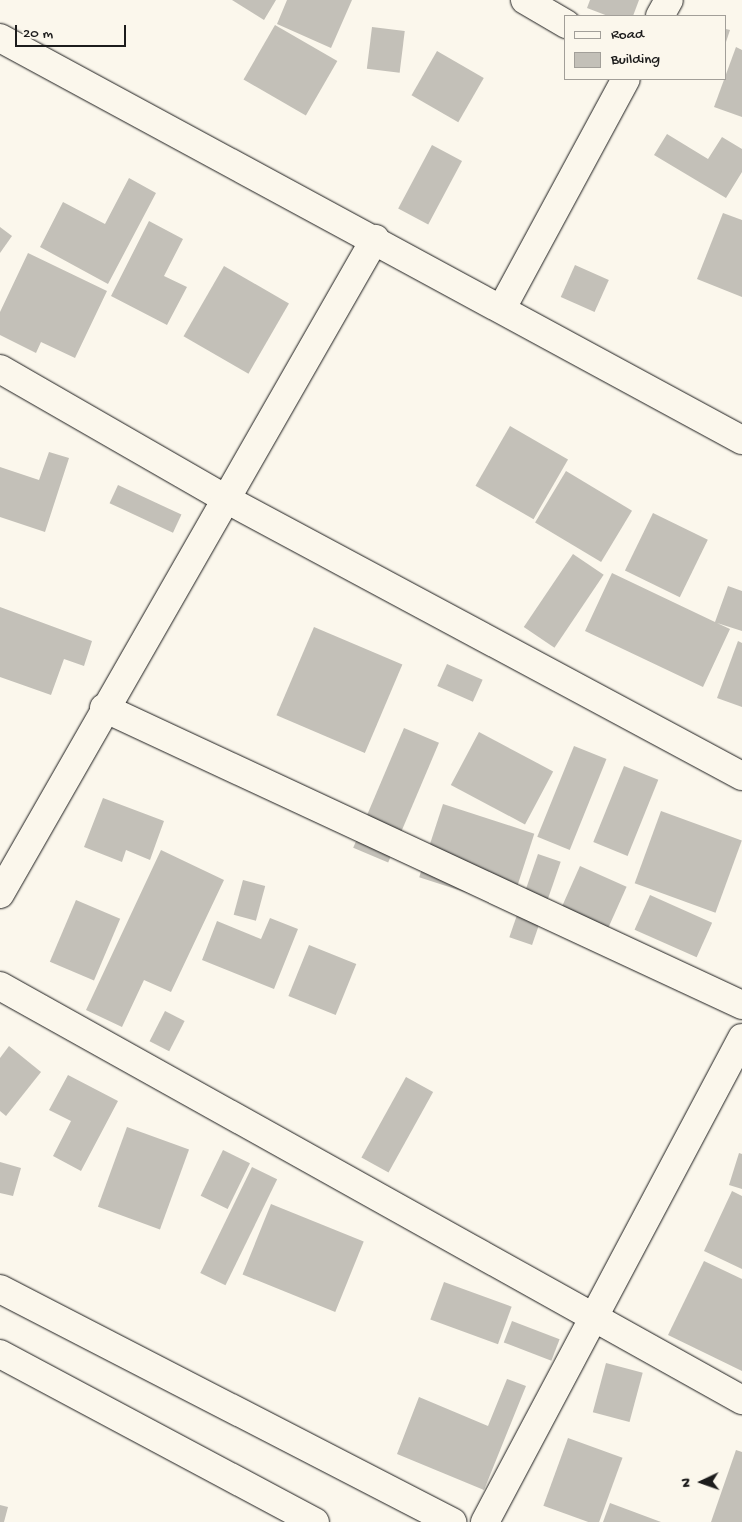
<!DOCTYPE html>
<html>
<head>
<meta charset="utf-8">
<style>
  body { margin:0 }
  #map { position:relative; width:742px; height:1522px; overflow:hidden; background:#fbf7ec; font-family:"Gochi Hand",sans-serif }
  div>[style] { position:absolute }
  .building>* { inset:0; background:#c3c0b8; transform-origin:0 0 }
  .roads { filter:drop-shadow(0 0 1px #1c1c1c) drop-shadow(0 0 1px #1c1c1c) }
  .street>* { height:28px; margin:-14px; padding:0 14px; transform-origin:14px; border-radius:14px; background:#fbf7ec }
  .secondary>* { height:28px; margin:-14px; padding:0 14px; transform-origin:14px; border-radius:14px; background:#fbf7ec }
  span { translate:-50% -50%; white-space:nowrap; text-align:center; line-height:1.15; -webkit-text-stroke:4px #fbf7ec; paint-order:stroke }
  .legend { position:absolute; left:564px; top:15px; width:162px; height:65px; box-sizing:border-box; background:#fbf7ec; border:1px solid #a29f99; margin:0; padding:6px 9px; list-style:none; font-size:15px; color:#1c1c1c }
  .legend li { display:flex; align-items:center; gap:10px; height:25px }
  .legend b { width:25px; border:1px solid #a29f99 }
  .north { position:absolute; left:677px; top:1457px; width:50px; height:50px; -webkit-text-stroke:4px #fbf7ec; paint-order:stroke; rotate:267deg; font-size:14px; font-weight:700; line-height:20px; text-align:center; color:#1c1c1c }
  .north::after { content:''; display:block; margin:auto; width:18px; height:22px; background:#1c1c1c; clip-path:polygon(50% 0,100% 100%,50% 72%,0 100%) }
  .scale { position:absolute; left:15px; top:25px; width:111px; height:22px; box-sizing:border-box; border:2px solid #1c1c1c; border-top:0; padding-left:6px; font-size:15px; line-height:18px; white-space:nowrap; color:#1c1c1c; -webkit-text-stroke:4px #fbf7ec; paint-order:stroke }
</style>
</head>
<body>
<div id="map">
  <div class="building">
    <i style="clip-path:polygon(232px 0,276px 0,264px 20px)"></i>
    <i style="clip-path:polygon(287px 0,352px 0,331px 48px,277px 24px)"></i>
    <i style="clip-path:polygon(590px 0,639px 0,633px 16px,608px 16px,587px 8px)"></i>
    <i style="left:275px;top:25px;width:72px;height:63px;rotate:30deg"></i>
    <i style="left:372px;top:27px;width:33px;height:42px;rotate:7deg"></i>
    <i style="clip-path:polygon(726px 29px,730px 30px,726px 42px)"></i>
    <i style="clip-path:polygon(736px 47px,742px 50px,742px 117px,714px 107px)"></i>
    <i style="left:437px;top:51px;width:54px;height:51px;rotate:30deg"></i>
    <i style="clip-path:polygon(667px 134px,708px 159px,722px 137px,742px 149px,742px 172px,726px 198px,654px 155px)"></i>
    <i style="left:432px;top:145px;width:34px;height:72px;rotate:28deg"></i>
    <i style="clip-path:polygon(129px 178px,156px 193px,108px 284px,40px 247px,63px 202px,105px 224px)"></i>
    <i style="clip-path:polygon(723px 213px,742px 220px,742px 297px,697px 279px)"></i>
    <i style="clip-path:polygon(149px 221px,183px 239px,164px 276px,187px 287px,167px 325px,111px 296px)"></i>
    <i style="clip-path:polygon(0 227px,12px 236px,0 253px)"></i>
    <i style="clip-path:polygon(28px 253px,107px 291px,75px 358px,41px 342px,36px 353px,0 335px,0 312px)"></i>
    <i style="left:575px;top:265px;width:37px;height:35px;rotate:24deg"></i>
    <i style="left:224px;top:266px;width:75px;height:81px;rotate:30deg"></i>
    <i style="left:510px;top:426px;width:67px;height:69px;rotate:30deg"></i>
    <i style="clip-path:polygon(49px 452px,69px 458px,45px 532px,0 517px,0 467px,39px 480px)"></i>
    <i style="left:566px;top:471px;width:77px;height:60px;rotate:31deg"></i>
    <i style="left:118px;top:485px;width:70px;height:20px;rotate:25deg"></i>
    <i style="left:653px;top:513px;width:61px;height:64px;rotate:26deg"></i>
    <i style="left:573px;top:554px;width:37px;height:88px;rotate:34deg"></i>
    <i style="clip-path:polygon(612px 573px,715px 622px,728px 586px,742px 591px,742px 631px,717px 623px,730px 629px,703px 687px,585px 631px)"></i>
    <i style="clip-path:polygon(0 607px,92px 641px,84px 666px,64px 659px,51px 695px,0 677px)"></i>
    <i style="left:314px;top:627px;width:96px;height:96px;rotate:23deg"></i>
    <i style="clip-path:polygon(738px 641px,742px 643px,742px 707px,717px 698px)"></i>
    <i style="left:447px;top:664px;width:39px;height:24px;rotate:24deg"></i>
    <i style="left:404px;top:728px;width:38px;height:130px;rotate:23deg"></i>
    <i style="left:479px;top:732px;width:84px;height:60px;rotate:28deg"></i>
    <i style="left:574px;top:746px;width:35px;height:98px;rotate:22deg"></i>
    <i style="left:624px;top:766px;width:37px;height:82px;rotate:22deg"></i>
    <i style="clip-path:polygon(103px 798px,164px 821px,150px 860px,126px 850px,122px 862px,84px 847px)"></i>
    <i style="left:443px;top:804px;width:96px;height:77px;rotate:18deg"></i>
    <i style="left:661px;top:811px;width:86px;height:77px;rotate:20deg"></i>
    <i style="clip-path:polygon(161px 850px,224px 880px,171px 992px,144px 980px,122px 1027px,86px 1010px)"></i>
    <i style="left:538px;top:854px;width:24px;height:88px;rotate:19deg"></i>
    <i style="left:580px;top:866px;width:51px;height:65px;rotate:24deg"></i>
    <i style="left:243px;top:880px;width:23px;height:36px;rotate:15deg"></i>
    <i style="left:650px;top:895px;width:68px;height:38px;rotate:24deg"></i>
    <i style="left:76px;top:900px;width:48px;height:67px;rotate:23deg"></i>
    <i style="clip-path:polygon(270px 918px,298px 929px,274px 989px,202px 960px,217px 921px,261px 939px)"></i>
    <i style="left:309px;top:945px;width:51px;height:55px;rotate:22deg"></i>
    <i style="left:165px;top:1011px;width:22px;height:34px;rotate:27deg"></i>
    <i style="clip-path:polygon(9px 1046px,41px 1072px,6px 1116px,0 1111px,0 1058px)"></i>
    <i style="clip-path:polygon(68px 1075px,118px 1101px,81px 1171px,53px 1156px,71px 1121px,49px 1110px)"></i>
    <i style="left:406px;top:1077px;width:31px;height:92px;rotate:29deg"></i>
    <i style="left:127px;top:1127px;width:66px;height:85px;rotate:20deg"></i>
    <i style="left:223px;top:1150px;width:30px;height:51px;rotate:26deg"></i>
    <i style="clip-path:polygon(739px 1153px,742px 1154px,742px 1189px,729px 1185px)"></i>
    <i style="clip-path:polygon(0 1162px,21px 1168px,13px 1196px,0 1193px)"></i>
    <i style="left:252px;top:1167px;width:28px;height:118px;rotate:26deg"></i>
    <i style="clip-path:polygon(732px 1191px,742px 1196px,742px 1269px,704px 1251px)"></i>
    <i style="left:271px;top:1204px;width:100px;height:76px;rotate:22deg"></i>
    <i style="clip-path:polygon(704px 1261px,742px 1279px,742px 1371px,668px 1335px)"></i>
    <i style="left:444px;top:1282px;width:72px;height:40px;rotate:20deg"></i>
    <i style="left:512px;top:1321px;width:51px;height:23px;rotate:21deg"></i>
    <i style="left:606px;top:1363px;width:38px;height:51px;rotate:15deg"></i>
    <i style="clip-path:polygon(507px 1379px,526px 1386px,484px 1490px,397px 1454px,419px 1397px,488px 1426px)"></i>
    <i style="left:568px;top:1438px;width:58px;height:72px;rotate:20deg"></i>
    <i style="clip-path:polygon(736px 1450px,742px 1452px,742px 1522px,711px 1522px)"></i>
    <i style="clip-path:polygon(610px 1503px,661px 1522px,603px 1522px)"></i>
    <i style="clip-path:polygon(0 1505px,8px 1507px,4px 1522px,0 1522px)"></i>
  </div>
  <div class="roads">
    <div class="street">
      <i style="left:525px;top:0;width:48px;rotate:30.3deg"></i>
      <i style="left:660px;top:16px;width:18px;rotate:-61deg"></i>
      <i style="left:0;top:38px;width:844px;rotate:28.45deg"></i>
      <i style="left:502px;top:308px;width:260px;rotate:-61.6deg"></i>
      <i style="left:0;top:369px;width:258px;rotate:29.9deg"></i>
      <i style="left:224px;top:498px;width:588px;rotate:28.22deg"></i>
      <i style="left:104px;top:708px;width:704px;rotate:24.96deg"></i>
      <i style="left:0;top:894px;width:755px;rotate:-60.21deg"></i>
      <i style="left:0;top:986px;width:850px;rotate:29.16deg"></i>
      <i style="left:485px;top:1522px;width:548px;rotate:-62.03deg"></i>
    </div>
    <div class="secondary">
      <i style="left:0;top:1289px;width:509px;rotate:27.27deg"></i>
      <i style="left:0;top:1354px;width:357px;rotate:28.1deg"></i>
    </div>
  </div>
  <ul class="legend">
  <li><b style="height:6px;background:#fbf7ec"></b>Road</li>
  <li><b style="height:14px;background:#c3c0b8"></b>Building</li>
  </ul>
  <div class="north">N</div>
  <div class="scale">20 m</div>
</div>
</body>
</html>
